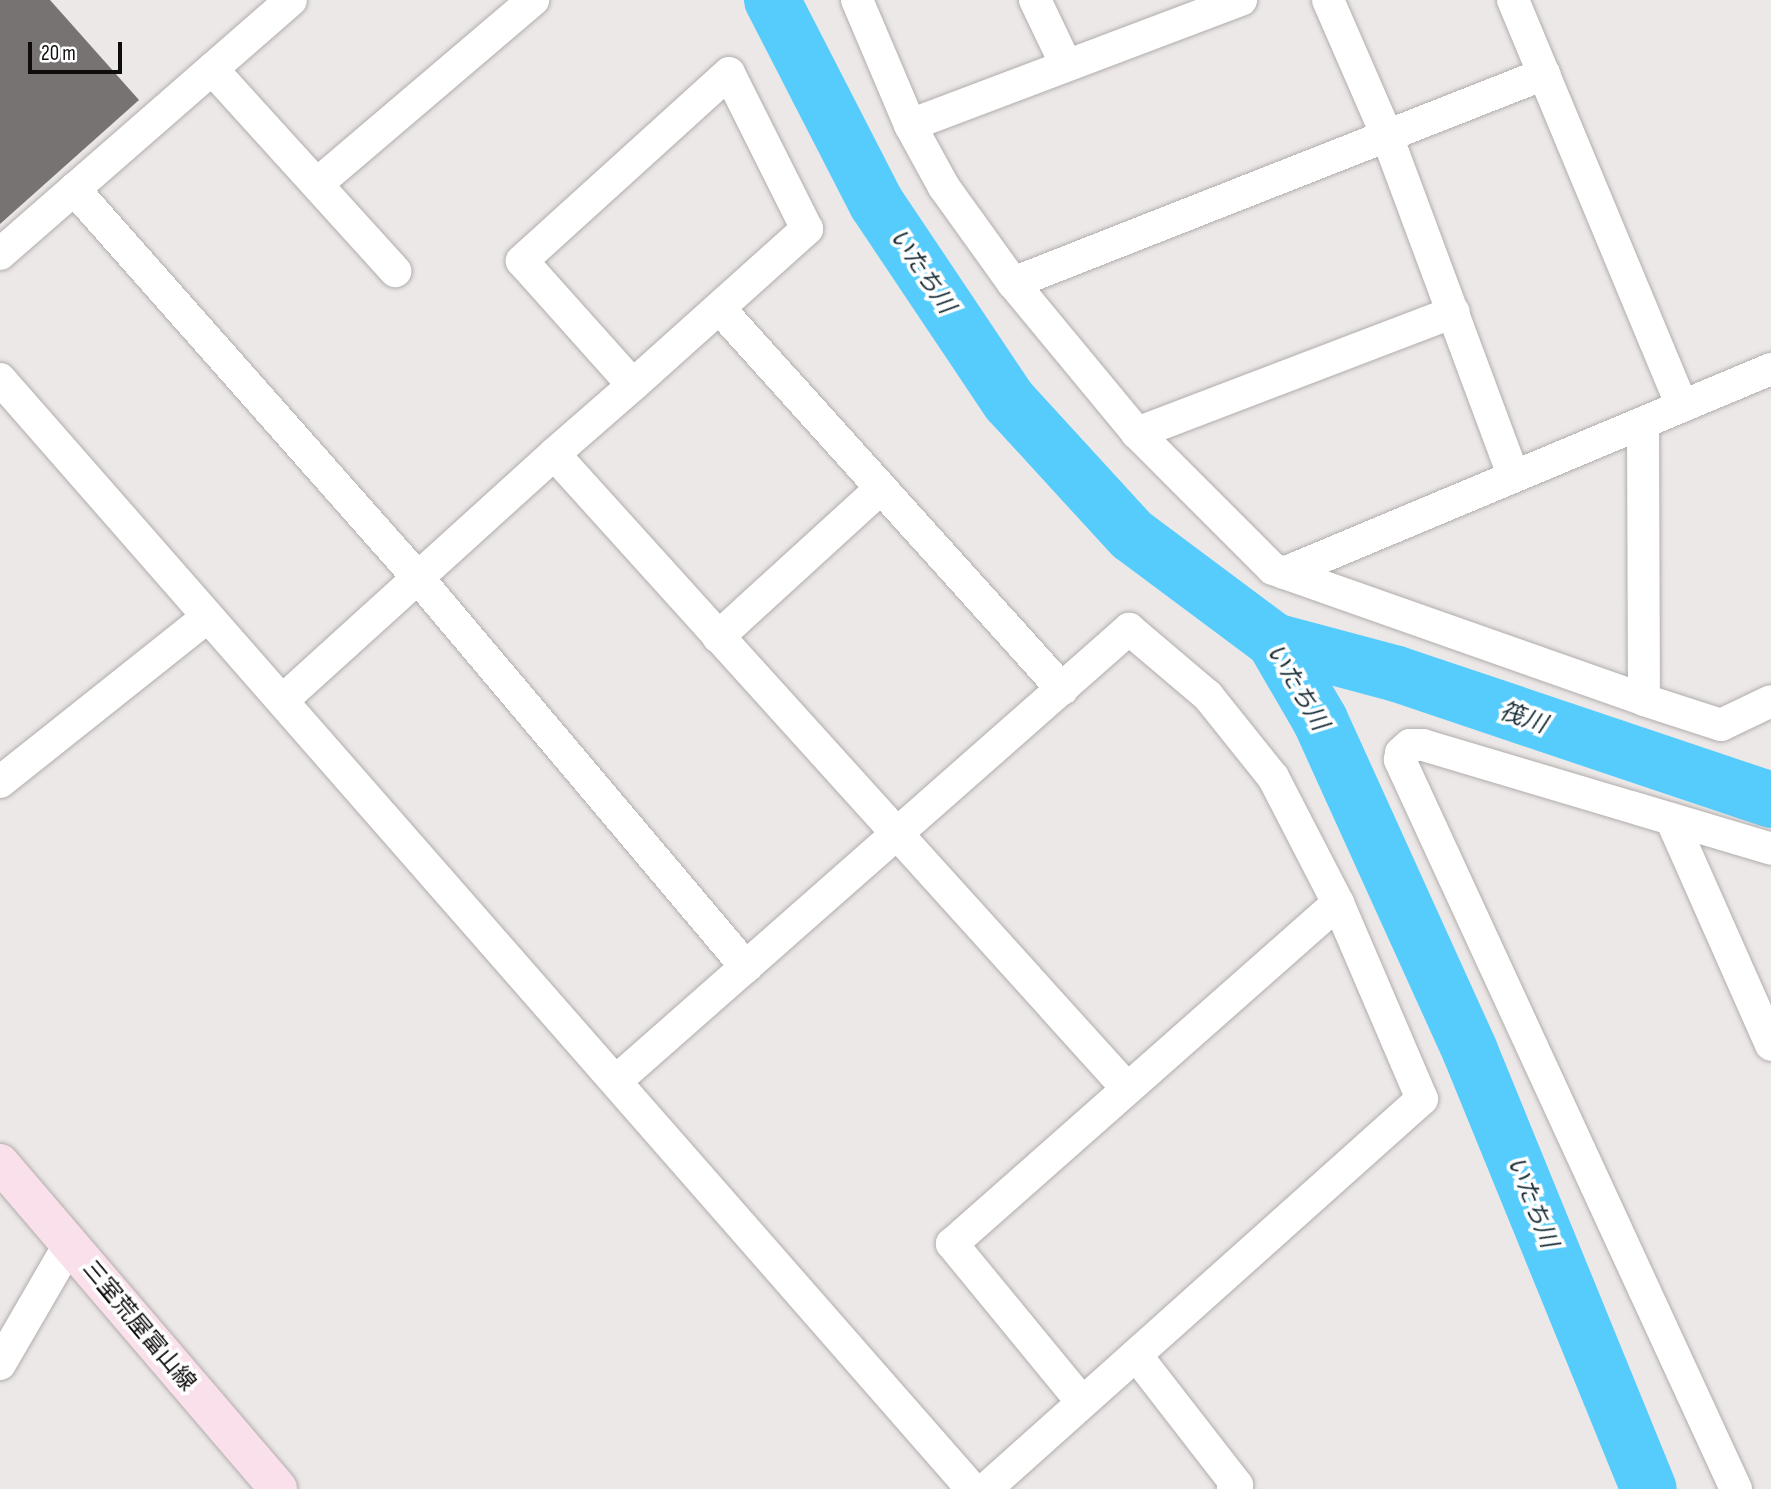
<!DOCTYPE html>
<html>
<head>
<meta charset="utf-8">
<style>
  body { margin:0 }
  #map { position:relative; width:1771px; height:1489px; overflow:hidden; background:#ece8e7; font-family:"Sofia Sans Condensed","Noto Sans JP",sans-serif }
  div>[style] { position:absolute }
  .river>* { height:56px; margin:-28px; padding:0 28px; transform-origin:28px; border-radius:28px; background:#56ccfc }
  .building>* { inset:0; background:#777372 }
  .roads { filter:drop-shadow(0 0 2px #b1adac) drop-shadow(0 0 2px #b1adac) }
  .street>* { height:32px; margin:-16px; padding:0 16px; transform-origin:16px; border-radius:16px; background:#fff }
  .secondary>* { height:38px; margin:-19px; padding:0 19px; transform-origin:19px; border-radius:19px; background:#f9e0eb }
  span { translate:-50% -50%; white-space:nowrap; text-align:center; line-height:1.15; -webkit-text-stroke:7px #fff; paint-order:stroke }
  .street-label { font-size:23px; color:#0e0d0c }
  .water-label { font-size:24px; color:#182d36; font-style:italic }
  .scale { position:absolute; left:28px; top:42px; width:94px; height:32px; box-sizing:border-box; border:4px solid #0e0d0c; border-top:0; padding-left:9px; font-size:21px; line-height:24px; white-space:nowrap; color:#0e0d0c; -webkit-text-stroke:5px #fff; paint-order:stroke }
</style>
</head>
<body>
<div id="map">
  <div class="river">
    <i style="left:772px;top:0;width:229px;rotate:62.8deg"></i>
    <i style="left:877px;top:204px;width:237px;rotate:56.2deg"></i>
    <i style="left:1009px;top:401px;width:182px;rotate:47.5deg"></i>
    <i style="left:1132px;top:535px;width:177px;rotate:36.7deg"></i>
    <i style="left:1274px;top:641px;width:91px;rotate:59.8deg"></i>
    <i style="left:1320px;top:720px;width:363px;rotate:65.6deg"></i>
    <i style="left:1470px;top:1051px;width:473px;rotate:67.8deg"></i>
    <i style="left:1274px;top:641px;width:127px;rotate:15deg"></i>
    <i style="left:1397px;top:674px;width:395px;rotate:18.6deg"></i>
  </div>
  <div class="building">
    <i style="clip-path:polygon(0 0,50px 0,139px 100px,0 224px)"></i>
  </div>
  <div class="roads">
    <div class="street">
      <i style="left:857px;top:0;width:136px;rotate:67deg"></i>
      <i style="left:910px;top:125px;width:71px;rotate:61.3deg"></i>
      <i style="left:944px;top:187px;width:118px;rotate:54.3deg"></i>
      <i style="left:1013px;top:283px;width:195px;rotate:50.4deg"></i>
      <i style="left:1137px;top:433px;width:192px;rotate:45deg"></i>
      <i style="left:1273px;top:569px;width:393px;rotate:19.4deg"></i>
      <i style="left:1035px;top:0;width:72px;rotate:64.5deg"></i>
      <i style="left:1328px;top:0;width:148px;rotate:66.5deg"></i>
      <i style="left:1387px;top:136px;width:362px;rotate:69.6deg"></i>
      <i style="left:1513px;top:0;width:440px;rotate:67.4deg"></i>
      <i style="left:212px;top:69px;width:273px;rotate:47.8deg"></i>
      <i style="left:910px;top:125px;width:354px;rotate:-20.7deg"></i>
      <i style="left:317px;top:184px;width:284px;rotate:-40.4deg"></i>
      <i style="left:74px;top:189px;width:519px;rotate:48.51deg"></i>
      <i style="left:418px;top:578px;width:509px;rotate:49.86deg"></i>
      <i style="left:0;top:254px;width:386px;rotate:-41.1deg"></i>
      <i style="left:1013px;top:283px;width:571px;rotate:-21.48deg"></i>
      <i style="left:719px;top:308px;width:513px;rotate:48deg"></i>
      <i style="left:0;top:379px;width:1475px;rotate:48.79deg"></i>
      <i style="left:1643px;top:424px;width:276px;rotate:89.8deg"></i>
      <i style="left:1644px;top:700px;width:81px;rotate:18deg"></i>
      <i style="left:1721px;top:725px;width:55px;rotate:-25.6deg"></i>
      <i style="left:1137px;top:433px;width:339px;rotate:-20.9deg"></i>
      <i style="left:554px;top:454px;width:105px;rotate:-41.1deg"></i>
      <i style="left:633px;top:385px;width:234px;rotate:-41.9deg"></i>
      <i style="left:807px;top:229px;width:174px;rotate:-116.6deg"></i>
      <i style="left:729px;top:73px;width:280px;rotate:137.8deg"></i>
      <i style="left:522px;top:261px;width:166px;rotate:48.2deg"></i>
      <i style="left:1284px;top:573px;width:528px;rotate:-22.73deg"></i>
      <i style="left:718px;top:637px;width:221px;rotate:-42.4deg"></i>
      <i style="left:283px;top:700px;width:366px;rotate:-42.2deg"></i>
      <i style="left:554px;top:454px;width:853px;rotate:47.9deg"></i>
      <i style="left:0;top:782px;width:263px;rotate:-38.5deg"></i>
      <i style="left:1671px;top:819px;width:247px;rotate:66.1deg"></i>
      <i style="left:616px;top:1081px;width:684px;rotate:-41.38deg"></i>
      <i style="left:1129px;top:629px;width:104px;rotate:40.3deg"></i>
      <i style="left:1208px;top:696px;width:104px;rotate:51.3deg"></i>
      <i style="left:1273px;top:777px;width:142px;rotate:62.7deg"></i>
      <i style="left:1338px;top:903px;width:213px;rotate:66.8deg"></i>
      <i style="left:1422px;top:1099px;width:585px;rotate:138.19deg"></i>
      <i style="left:1136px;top:1355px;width:165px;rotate:52.2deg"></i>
      <i style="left:1237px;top:1485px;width:6px;rotate:135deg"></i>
      <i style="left:0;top:1364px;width:138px;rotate:-59.9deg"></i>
      <i style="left:1082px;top:1402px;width:205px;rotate:-129.4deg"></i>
      <i style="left:952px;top:1244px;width:515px;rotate:-41.46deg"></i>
      <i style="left:1736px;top:1489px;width:803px;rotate:-114.75deg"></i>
      <i style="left:1400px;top:760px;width:7px;rotate:-82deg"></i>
      <i style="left:1401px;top:753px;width:12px;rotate:-42deg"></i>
      <i style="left:1410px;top:745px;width:13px"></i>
      <i style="left:1423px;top:745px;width:363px;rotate:16.6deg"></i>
    </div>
    <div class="secondary">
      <i style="left:0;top:1163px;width:428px;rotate:49.5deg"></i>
    </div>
  </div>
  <div class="street-label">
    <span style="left:139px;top:1326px;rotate:50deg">三室荒屋富山線</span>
  </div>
  <div class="water-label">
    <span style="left:922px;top:271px;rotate:56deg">いたち川</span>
    <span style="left:1297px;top:687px;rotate:59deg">いたち川</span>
    <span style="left:1523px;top:718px;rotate:19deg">筏川</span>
    <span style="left:1532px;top:1202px;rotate:68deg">いたち川</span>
  </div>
  <div class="scale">20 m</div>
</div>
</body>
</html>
